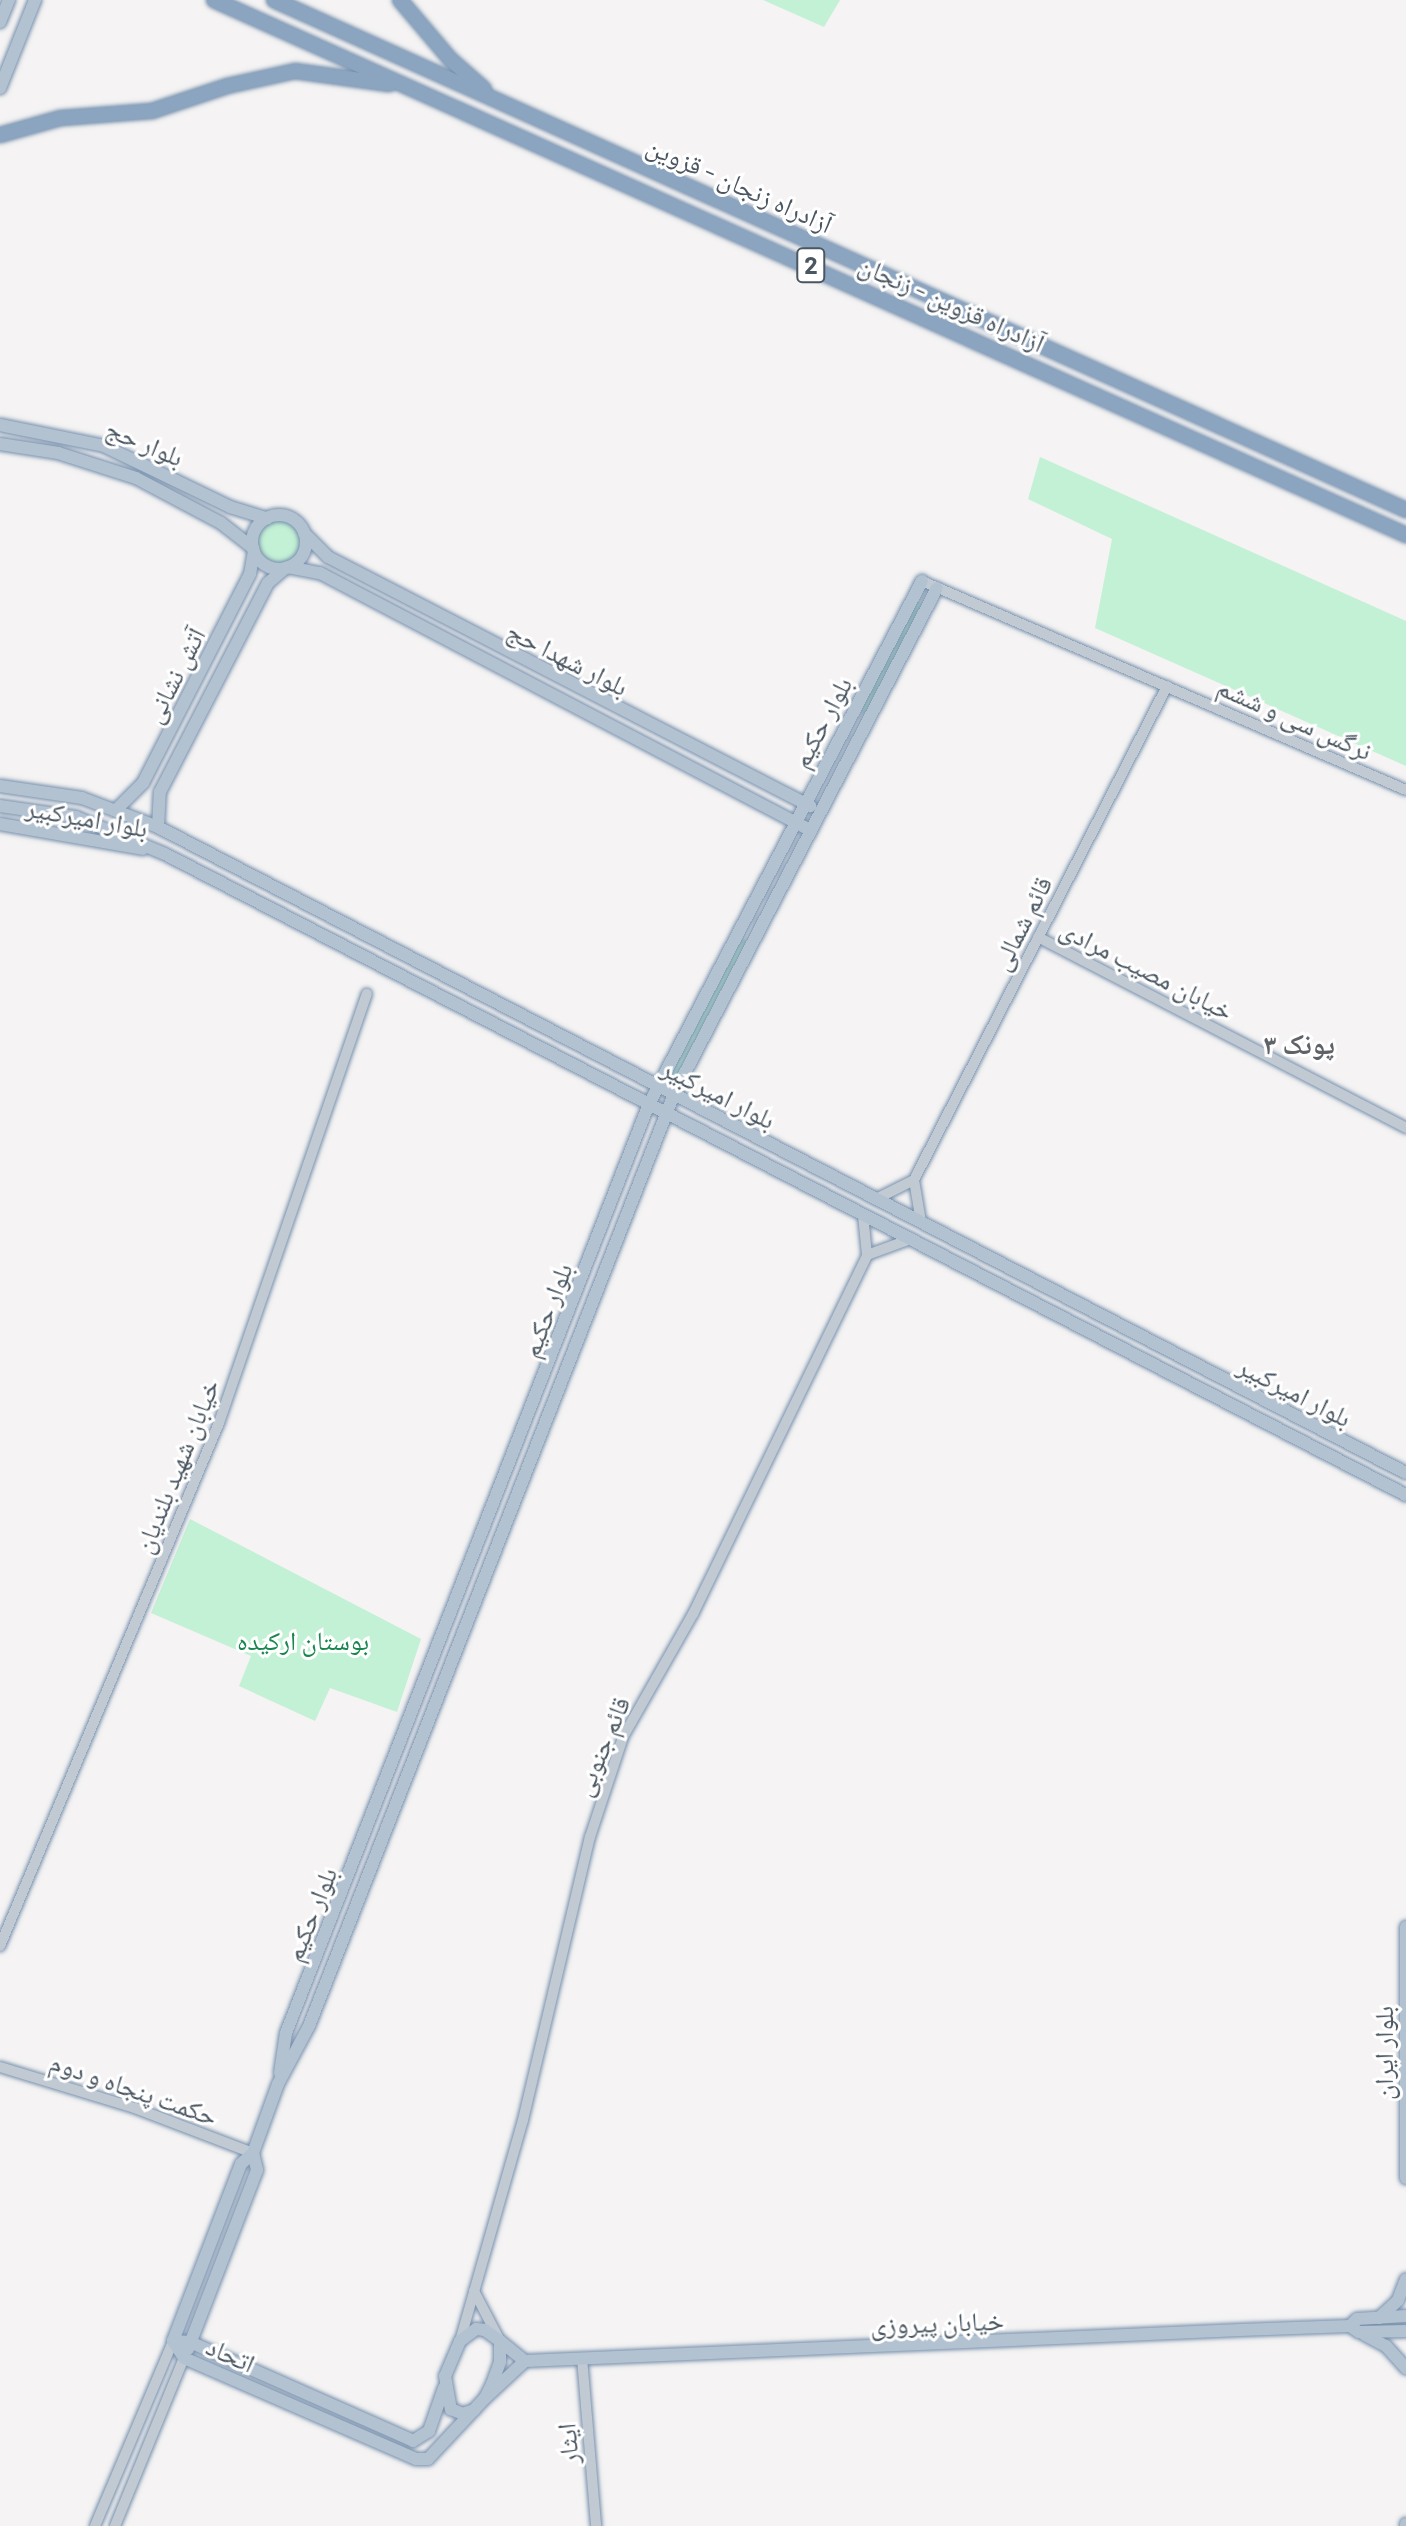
<!DOCTYPE html>
<html>
<head>
<meta charset="utf-8">
<style>
  body { margin:0 }
  #map { position:relative; width:1406px; height:2526px; overflow:hidden; background:#f5f3f3; font-family:Barlow,"Noto Naskh Arabic",sans-serif }
  div>[style] { position:absolute }
  .green>* { inset:0; background:#c3f1d5 }
  .round { border-radius:50% }
  .roads { filter:drop-shadow(0 0 2px #7690ad) drop-shadow(0 0 2px #7690ad) }
  .minor>* { height:10px; margin:-5px; padding:0 5px; transform-origin:5px; border-radius:5px; background:#c1cad2 }
  .major>* { height:12px; margin:-6px; padding:0 6px; transform-origin:6px; border-radius:6px; background:#b3c2d1 }
  .major>.ring { margin:-6px; padding:0; box-sizing:content-box; background:none; border:12px solid #b3c2d1; border-radius:50% }
  .highway>* { height:14px; margin:-7px; padding:0 7px; transform-origin:7px; border-radius:7px; background:#8ba5c1 }
  span { translate:-50% -50%; white-space:nowrap; text-align:center; line-height:1.15; -webkit-text-stroke:6px #fff; paint-order:stroke }
  .shield-label span { padding:2px 6px; background:#fff; border:2px solid; border-radius:6px; -webkit-text-stroke-width:0 }
  .shield-label { font-size:24px; color:#4a5661; font-weight:700 }
  .street-label { font-size:26px; color:#4a5661 }
  .park-label { font-size:26px; color:#17864f }
  .neighbourhood-label { font-size:28px; color:#5f6368; font-weight:700 }
</style>
</head>
<body>
<div id="map">
  <div class="green">
    <i style="clip-path:polygon(763px 0,840px 0,824px 27px)"></i>
    <i style="clip-path:polygon(1040px 457px,1406px 621px,1406px 766px,1095px 628px,1112px 539px,1028px 499px)"></i>
    <i class="round" style="left:256px;top:518px;width:46px;height:46px"></i>
    <i style="clip-path:polygon(915px 600px,924px 605px,866px 715px,859px 711px)"></i>
    <i style="clip-path:polygon(740px 937px,747px 941px,674px 1080px,669px 1078px)"></i>
    <i style="clip-path:polygon(190px 1519px,421px 1639px,397px 1712px,330px 1688px,315px 1721px,239px 1686px,251px 1656px,151px 1613px)"></i>
  </div>
  <div class="roads">
    <div class="minor">
      <i style="left:922px;top:581px;width:527px;rotate:23.36deg"></i>
      <i style="left:1038px;top:937px;width:415px;rotate:27.4deg"></i>
      <i style="left:914px;top:1180px;width:555px;rotate:-62.88deg"></i>
      <i style="left:914px;top:1180px;width:43px;rotate:80.5deg"></i>
      <i style="left:876px;top:1199px;width:42px;rotate:-26.6deg"></i>
      <i style="left:863px;top:1215px;width:40px;rotate:84.3deg"></i>
      <i style="left:867px;top:1255px;width:47px;rotate:-20deg"></i>
      <i style="left:0;top:1946px;width:567px;rotate:-67.28deg"></i>
      <i style="left:219px;top:1423px;width:454px;rotate:-71deg"></i>
      <i style="left:0;top:2067px;width:141px;rotate:16.9deg"></i>
      <i style="left:135px;top:2108px;width:126px;rotate:20.9deg"></i>
      <i style="left:474px;top:2291px;width:54px;rotate:62.5deg"></i>
      <i style="left:460px;top:2341px;width:230px;rotate:-74.1deg"></i>
      <i style="left:523px;top:2120px;width:291px;rotate:-76.7deg"></i>
      <i style="left:590px;top:1837px;width:105px;rotate:-71.7deg"></i>
      <i style="left:623px;top:1737px;width:142px;rotate:-60.4deg"></i>
      <i style="left:693px;top:1614px;width:399px;rotate:-64.1deg"></i>
      <i style="left:582px;top:2358px;width:169px;rotate:85.2deg"></i>
      <i style="left:95px;top:2526px;width:201px;rotate:-67.1deg"></i>
      <i style="left:115px;top:2526px;width:182px;rotate:-67.7deg"></i>
    </div>
    <div class="major">
      <i style="left:0;top:22px;width:24px;rotate:-68deg"></i>
      <i style="left:0;top:88px;width:95px;rotate:-68.3deg"></i>
      <i style="left:0;top:425px;width:106px;rotate:11.4deg"></i>
      <i style="left:104px;top:446px;width:140px;rotate:25.8deg"></i>
      <i style="left:230px;top:507px;width:39px;rotate:17deg"></i>
      <i style="left:0;top:444px;width:59px;rotate:8.8deg"></i>
      <i style="left:58px;top:453px;width:82px;rotate:17.8deg"></i>
      <i style="left:136px;top:478px;width:96px;rotate:27.9deg"></i>
      <i style="left:221px;top:523px;width:41px;rotate:38deg"></i>
      <i class="ring" style="left:252px;top:515px;width:42px;height:42px"></i>
      <i style="left:304px;top:533px;width:34px;rotate:45deg"></i>
      <i style="left:328px;top:557px;width:543px;rotate:27.32deg"></i>
      <i style="left:288px;top:567px;width:33px;rotate:11deg"></i>
      <i style="left:320px;top:573px;width:553px;rotate:27.68deg"></i>
      <i style="left:0;top:786px;width:83px;rotate:8.3deg"></i>
      <i style="left:82px;top:798px;width:81px;rotate:20.9deg"></i>
      <i style="left:158px;top:827px;width:1405px;rotate:27.37deg"></i>
      <i style="left:0;top:806px;width:77px;rotate:8.2deg"></i>
      <i style="left:76px;top:817px;width:96px;rotate:22.6deg"></i>
      <i style="left:165px;top:854px;width:1397px;rotate:27.32deg"></i>
      <i style="left:117px;top:809px;width:37px;rotate:-45deg"></i>
      <i style="left:143px;top:783px;width:235px;rotate:-62.9deg"></i>
      <i style="left:250px;top:574px;width:23px;rotate:-80deg"></i>
      <i style="left:0;top:824px;width:145px;rotate:9.9deg"></i>
      <i style="left:158px;top:827px;width:35px;rotate:-87deg"></i>
      <i style="left:160px;top:792px;width:235px;rotate:-62.7deg"></i>
      <i style="left:268px;top:583px;width:23px;rotate:-41deg"></i>
      <i style="left:1406px;top:1927px;width:251px;rotate:90deg"></i>
      <i style="left:280px;top:2073px;width:40px;rotate:-81.5deg"></i>
      <i style="left:286px;top:2033px;width:997px;rotate:-68.66deg"></i>
      <i style="left:649px;top:1104px;width:590px;rotate:-62.44deg"></i>
      <i style="left:1379px;top:2318px;width:26px;rotate:-43deg"></i>
      <i style="left:1398px;top:2300px;width:22px;rotate:-69deg"></i>
      <i style="left:1350px;top:2326px;width:10px;rotate:-45deg"></i>
      <i style="left:1357px;top:2319px;width:49px;rotate:-3.5deg"></i>
      <i style="left:1365px;top:2335px;width:24px;rotate:28deg"></i>
      <i style="left:1386px;top:2346px;width:30px;rotate:48deg"></i>
      <i style="left:173px;top:2341px;width:190px;rotate:-69deg"></i>
      <i style="left:241px;top:2164px;width:16px;rotate:-43deg"></i>
      <i style="left:253px;top:2153px;width:73px;rotate:-70.1deg"></i>
      <i style="left:278px;top:2084px;width:66px;rotate:-61.9deg"></i>
      <i style="left:309px;top:2026px;width:1001px;rotate:-68.61deg"></i>
      <i style="left:674px;top:1094px;width:570px;rotate:-62.54deg"></i>
      <i style="left:173px;top:2341px;width:20px;rotate:57deg"></i>
      <i style="left:184px;top:2358px;width:253px;rotate:23.5deg"></i>
      <i style="left:416px;top:2459px;width:12px"></i>
      <i style="left:428px;top:2459px;width:83px;rotate:-46.9deg"></i>
      <i style="left:485px;top:2398px;width:16px;rotate:-63deg"></i>
      <i style="left:492px;top:2384px;width:23px;rotate:-70deg"></i>
      <i style="left:500px;top:2362px;width:21px;rotate:-90deg"></i>
      <i style="left:500px;top:2341px;width:19px;rotate:-144deg"></i>
      <i style="left:485px;top:2330px;width:9px;rotate:-174deg"></i>
      <i style="left:476px;top:2329px;width:20px;rotate:143deg"></i>
      <i style="left:460px;top:2341px;width:38px;rotate:113deg"></i>
      <i style="left:445px;top:2376px;width:34px;rotate:80deg"></i>
      <i style="left:451px;top:2409px;width:13px;rotate:23deg"></i>
      <i style="left:463px;top:2414px;width:12px;rotate:-20deg"></i>
      <i style="left:173px;top:2341px;width:17px;rotate:3deg"></i>
      <i style="left:190px;top:2342px;width:244px;rotate:23.9deg"></i>
      <i style="left:413px;top:2441px;width:19px;rotate:-32deg"></i>
      <i style="left:429px;top:2431px;width:46px;rotate:-70.8deg"></i>
      <i style="left:500px;top:2341px;width:32px;rotate:39deg"></i>
      <i style="left:188px;top:2349px;width:192px;rotate:-68.9deg"></i>
      <i style="left:257px;top:2170px;width:17px;rotate:-103deg"></i>
      <i style="left:485px;top:2398px;width:54px;rotate:-42.8deg"></i>
      <i style="left:525px;top:2361px;width:716px;rotate:-2.48deg"></i>
      <i style="left:1240px;top:2330px;width:110px;rotate:-2.1deg"></i>
      <i style="left:1350px;top:2326px;width:11px;rotate:34deg"></i>
      <i style="left:1359px;top:2332px;width:47px;rotate:-1.2deg"></i>
      <i style="left:1406px;top:2526px;width:2px;rotate:-90deg"></i>
    </div>
    <div class="highway">
      <i style="left:214px;top:0;width:1307px;rotate:24.17deg"></i>
      <i style="left:274px;top:0;width:1242px;rotate:24.25deg"></i>
      <i style="left:400px;top:0;width:77px;rotate:49.7deg"></i>
      <i style="left:450px;top:59px;width:45px;rotate:41.4deg"></i>
      <i style="left:0;top:135px;width:63px;rotate:-15.6deg"></i>
      <i style="left:61px;top:118px;width:91px;rotate:-4.4deg"></i>
      <i style="left:152px;top:111px;width:79px;rotate:-18.4deg"></i>
      <i style="left:227px;top:86px;width:70px;rotate:-12.4deg"></i>
      <i style="left:295px;top:71px;width:95px;rotate:7.9deg"></i>
    </div>
  </div>
  <div class="shield-label">
    <span style="left:811px;top:265px">2</span>
  </div>
  <div class="street-label">
    <span style="left:740px;top:184px;rotate:24deg">آزادراه زنجان - قزوین</span>
    <span style="left:952px;top:303px;rotate:24deg">آزادراه قزوین - زنجان</span>
    <span style="left:145px;top:442px;rotate:23deg">بلوار حج</span>
    <span style="left:568px;top:658px;rotate:27deg">بلوار شهدا حج</span>
    <span style="left:174px;top:675px;rotate:-63deg">آتش نشانی</span>
    <span style="left:1295px;top:718px;rotate:24deg">نرگس سی و ششم</span>
    <span style="left:821px;top:722px;rotate:-62deg">بلوار حکیم</span>
    <span style="left:87px;top:817px;rotate:10deg">بلوار امیرکبیر</span>
    <span style="left:1021px;top:923px;rotate:-63deg">قائم شمالی</span>
    <span style="left:1147px;top:969px;rotate:27deg">خیابان مصیب مرادی</span>
    <span style="left:719px;top:1093px;rotate:27deg">بلوار امیرکبیر</span>
    <span style="left:546px;top:1310px;rotate:-69deg">بلوار حکیم</span>
    <span style="left:1295px;top:1391px;rotate:27deg">بلوار امیرکبیر</span>
    <span style="left:176px;top:1466px;rotate:-68deg">خیابان شهید بلندیان</span>
    <span style="left:601px;top:1746px;rotate:-67deg">قائم جنوبی</span>
    <span style="left:310px;top:1914px;rotate:-68deg">بلوار حکیم</span>
    <span style="left:1383px;top:2053px;rotate:-90deg">بلوار ایران</span>
    <span style="left:134px;top:2088px;rotate:19deg">حکمت پنجاه و دوم</span>
    <span style="left:937px;top:2322px;rotate:-2deg">خیابان پیروزی</span>
    <span style="left:231px;top:2354px;rotate:24deg">اتحاد</span>
    <span style="left:567px;top:2444px;rotate:-95deg">ایثار</span>
  </div>
  <div class="park-label">
    <span style="left:303px;top:1640px">بوستان ارکیده</span>
  </div>
  <div class="neighbourhood-label">
    <span style="left:1299px;top:1043px">پونک ۳</span>
  </div>
</div>
</body>
</html>
